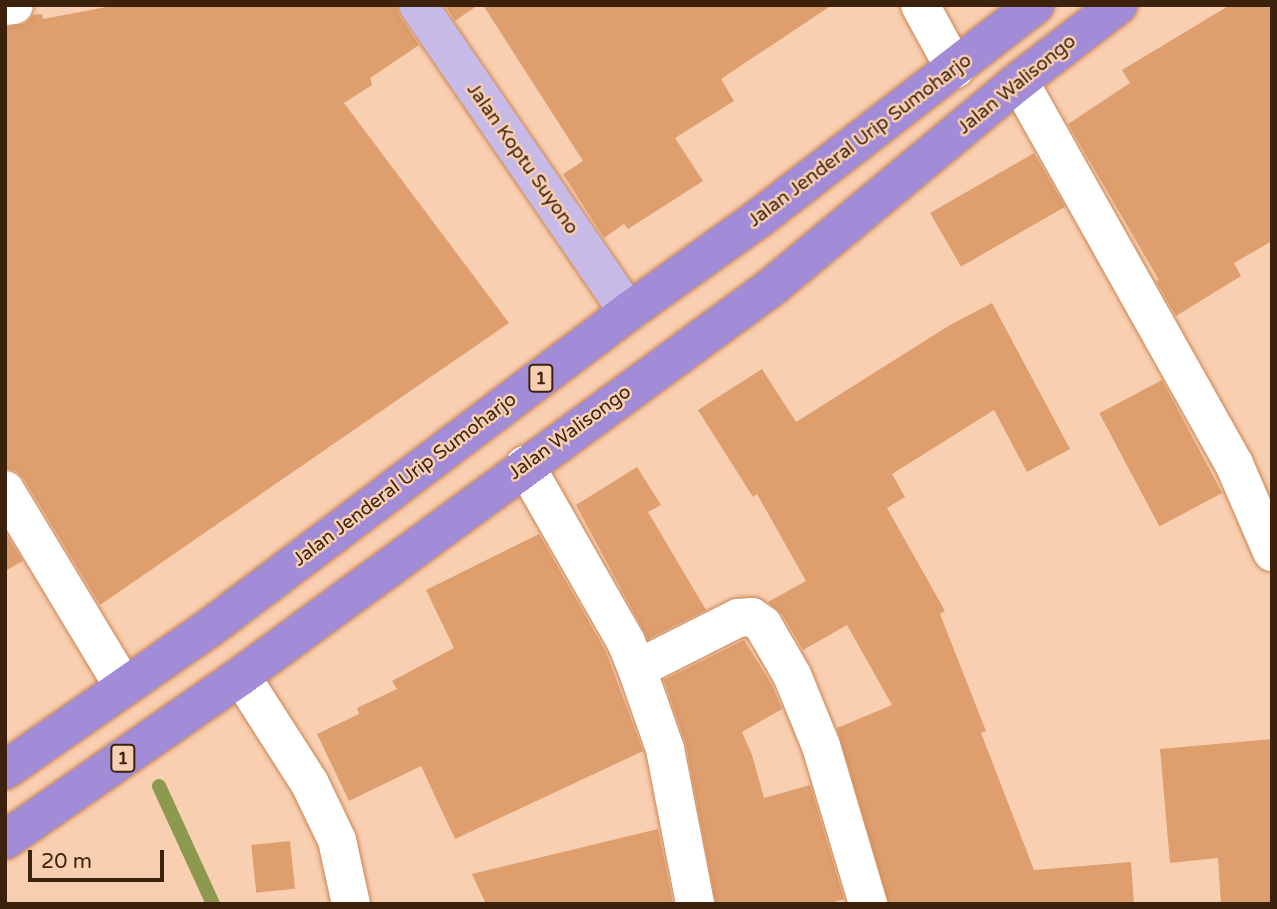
<!DOCTYPE html>
<html>
<head>
<meta charset="utf-8">
<style>
  body { margin:0 }
  #map { position:relative; width:1277px; height:909px; overflow:hidden; background:#f9cfb1; font-family:"Varela Round",sans-serif }
  div>[style] { position:absolute }
  .stream>* { height:14px; margin:-7px; padding:0 7px; transform-origin:7px; border-radius:7px; background:#8c994f }
  .building>* { inset:0; background:#de9e6e; transform-origin:0 0 }
  .roads { filter:drop-shadow(0 0 2px #c88654) drop-shadow(0 0 2px #c88654) }
  .minor>* { height:38px; margin:-19px; padding:0 19px; transform-origin:19px; border-radius:19px; background:#fff }
  .major>* { height:38px; margin:-19px; padding:0 19px; transform-origin:19px; border-radius:19px; background:#c8bae7 }
  .highway>* { height:38px; margin:-19px; padding:0 19px; transform-origin:19px; border-radius:19px; background:#a38cd7 }
  span { translate:-50% -50%; white-space:nowrap; text-align:center; line-height:1.15; -webkit-text-stroke:5px #f9cfb1; paint-order:stroke }
  .shield-label span { padding:2px 5px; background:#f9cfb1; border:2px solid; border-radius:5px; -webkit-text-stroke-width:0 }
  .shield-label { font-size:18px; color:#3c220d; font-weight:700 }
  .street-label { font-size:19px; color:#3c220d }
  .frame { position:absolute; inset:0; border:7px solid #3c220d; pointer-events:none }
  .scale { position:absolute; left:28px; top:850px; width:136px; height:32px; box-sizing:border-box; border:4px solid #3c220d; border-top:0; padding-left:9px; font-size:21px; line-height:24px; white-space:nowrap; color:#3c220d; -webkit-text-stroke:5px #f9cfb1; paint-order:stroke }
</style>
</head>
<body>
<div id="map">
  <div class="stream">
    <i style="left:159px;top:786px;width:130px;rotate:65.4deg"></i>
  </div>
  <div class="building">
    <i style="clip-path:polygon(117px 5px,396px 5px,400px 17px,419px 45px,370px 78px,372px 85px,344px 103px,509px 323px,100px 605px,24px 479px,16px 471px,5px 468px,5px 28px,26px 23px,33px 15px,42px 14px,43px 19px)"></i>
    <i style="clip-path:polygon(445px 5px,478px 5px,455px 21px)"></i>
    <i style="clip-path:polygon(483px 5px,832px 5px,721px 79px,734px 101px,675px 138px,703px 181px,628px 229px,624px 224px,604px 238px,563px 174px,583px 161px)"></i>
    <i style="clip-path:polygon(1230px 5px,1272px 5px,1272px 241px,1234px 263px,1241px 276px,1176px 316px,1156px 281px,1159px 280px,1068px 124px,1130px 83px,1122px 70px)"></i>
    <i style="left:1034px;top:153px;width:62px;height:120px;rotate:60deg"></i>
    <i style="clip-path:polygon(992px 303px,1070px 449px,1027px 472px,994px 410px,892px 474px,905px 497px,887px 508px,945px 611px,940px 614px,986px 731px,981px 733px,1034px 870px,1131px 862px,1134px 904px,889px 904px,837px 728px,892px 705px,847px 625px,803px 650px,782px 614px,768px 602px,806px 581px,757px 494px,753px 497px,698px 410px,762px 369px,796px 422px,950px 325px)"></i>
    <i style="left:1162px;top:380px;width:128px;height:71px;rotate:62deg"></i>
    <i style="clip-path:polygon(637px 467px,661px 505px,648px 512px,706px 610px,648px 639px,576px 505px)"></i>
    <i style="clip-path:polygon(5px 533px,23px 561px,5px 571px)"></i>
    <i style="clip-path:polygon(539px 534px,606px 652px,643px 751px,455px 839px,421px 766px,349px 801px,317px 734px,359px 714px,357px 708px,397px 689px,392px 681px,454px 648px,426px 590px)"></i>
    <i style="clip-path:polygon(744px 640px,772px 685px,782px 709px,742px 732px,752px 755px,764px 798px,810px 785px,844px 899px,827px 904px,716px 904px,686px 745px,664px 680px)"></i>
    <i style="clip-path:polygon(1272px 739px,1272px 904px,1221px 904px,1218px 858px,1170px 863px,1160px 749px)"></i>
    <i style="clip-path:polygon(658px 829px,673px 904px,486px 904px,472px 874px)"></i>
    <i style="left:290px;top:841px;width:48px;height:39px;rotate:84deg"></i>
  </div>
  <div class="roads">
    <div class="minor">
      <i style="left:920px;top:5px;width:73px;rotate:61.3deg"></i>
      <i style="left:5px;top:6px;width:9px;rotate:-6deg"></i>
      <i style="left:1019px;top:81px;width:439px;rotate:60.7deg"></i>
      <i style="left:1234px;top:464px;width:96px;rotate:66.6deg"></i>
      <i style="left:525px;top:465px;width:204px;rotate:60.3deg"></i>
      <i style="left:626px;top:642px;width:29px;rotate:68deg"></i>
      <i style="left:637px;top:669px;width:85px;rotate:70.7deg"></i>
      <i style="left:665px;top:749px;width:158px;rotate:79deg"></i>
      <i style="left:5px;top:490px;width:230px;rotate:58.9deg"></i>
      <i style="left:637px;top:669px;width:113px;rotate:-26.8deg"></i>
      <i style="left:738px;top:618px;width:14px;rotate:-4deg"></i>
      <i style="left:752px;top:617px;width:14px;rotate:36deg"></i>
      <i style="left:763px;top:625px;width:58px;rotate:59.9deg"></i>
      <i style="left:792px;top:675px;width:77px;rotate:67.8deg"></i>
      <i style="left:821px;top:746px;width:165px;rotate:73.4deg"></i>
      <i style="left:241px;top:676px;width:128px;rotate:57.4deg"></i>
      <i style="left:310px;top:784px;width:62px;rotate:64.3deg"></i>
      <i style="left:337px;top:840px;width:66px;rotate:77.7deg"></i>
    </div>
    <div class="major">
      <i style="left:418px;top:5px;width:372px;rotate:55.6deg"></i>
    </div>
    <div class="highway">
      <i style="left:5px;top:770px;width:247px;rotate:-34.8deg"></i>
      <i style="left:208px;top:629px;width:526px;rotate:-37.04deg"></i>
      <i style="left:628px;top:312px;width:160px;rotate:-35.6deg"></i>
      <i style="left:758px;top:219px;width:350px;rotate:-37.7deg"></i>
      <i style="left:5px;top:840px;width:287px;rotate:-34.8deg"></i>
      <i style="left:241px;top:676px;width:660px;rotate:-36.24deg"></i>
      <i style="left:773px;top:286px;width:320px;rotate:-39.8deg"></i>
      <i style="left:1019px;top:81px;width:125px;rotate:-37.5deg"></i>
    </div>
  </div>
  <div class="shield-label">
    <span style="left:541px;top:378px">1</span>
    <span style="left:123px;top:758px">1</span>
  </div>
  <div class="street-label">
    <span style="left:1017px;top:85px;rotate:-39deg">Jalan Walisongo</span>
    <span style="left:860px;top:141px;rotate:-37deg">Jalan Jenderal Urip Sumoharjo</span>
    <span style="left:522px;top:159px;rotate:55deg">Jalan Koptu Suyono</span>
    <span style="left:570px;top:433px;rotate:-36deg">Jalan Walisongo</span>
    <span style="left:405px;top:480px;rotate:-37deg">Jalan Jenderal Urip Sumoharjo</span>
  </div>
  <div class="frame"></div>
  <div class="scale">20 m</div>
</div>
</body>
</html>
